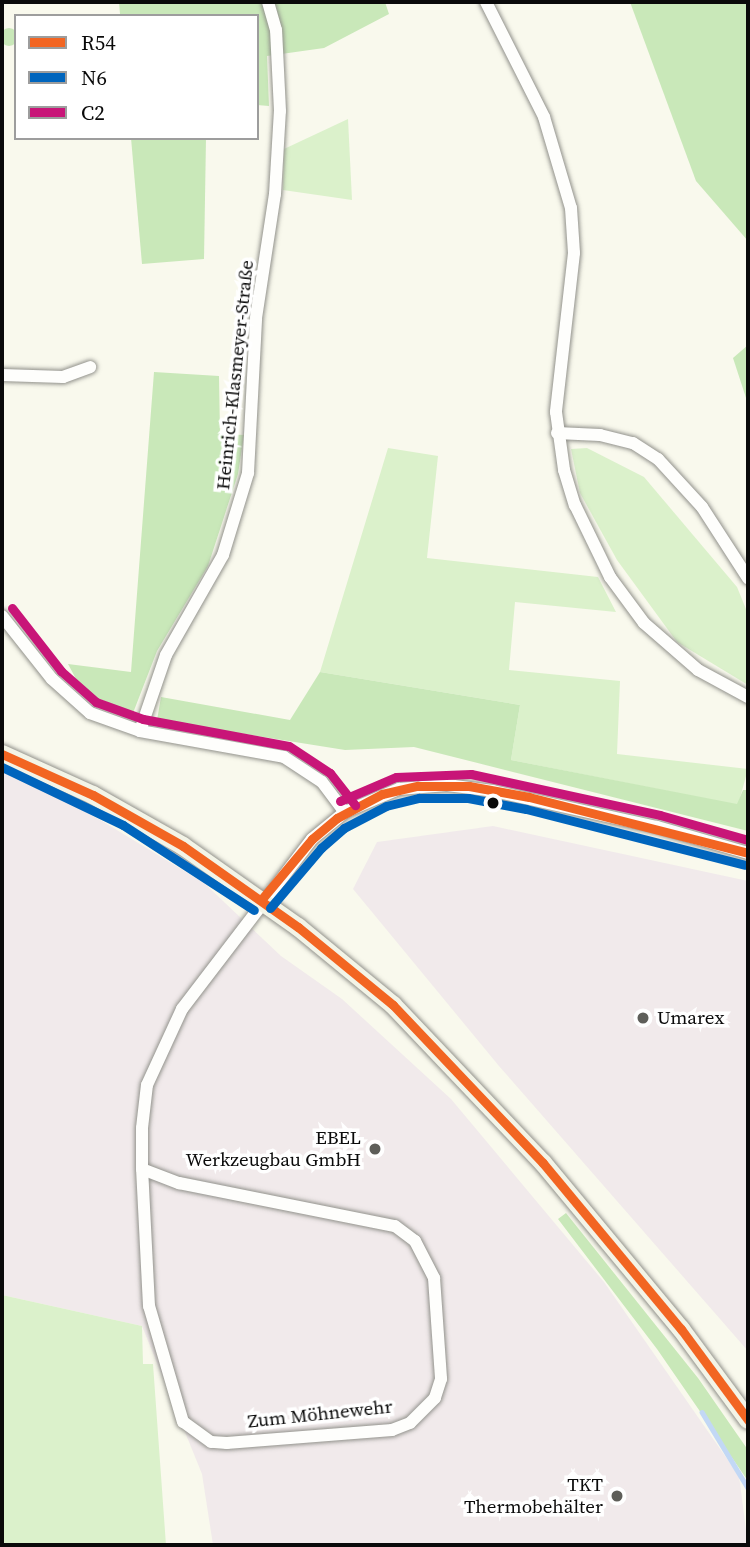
<!DOCTYPE html>
<html>
<head>
<meta charset="utf-8">
<style>
  body { margin:0 }
  #map { position:relative; width:750px; height:1547px; overflow:hidden; background:#f9f9ed; font-family:"Source Serif 4",serif }
  div>[style] { position:absolute }
  .industrial>* { inset:0; background:#f1eaeb }
  .green>* { inset:0; background:#dbf1cb }
  .forest>* { inset:0; background:#c9e8b9 }
  .round { border-radius:50% }
  .stream>* { height:4.5px; margin:-2.25px; padding:0 2.25px; transform-origin:2.25px; border-radius:2.25px; background:#c2d8f5 }
  .roads { filter:drop-shadow(0 0 2px #92928c) drop-shadow(0 0 2px #92928c) }
  .minor>* { height:12px; margin:-6px; padding:0 6px; transform-origin:6px; border-radius:6px; background:#fefefc }
  .secondary>* { height:18px; margin:-9px; padding:0 9px; transform-origin:9px; border-radius:9px; background:#f3f4e7 }
  .bus-1>* { height:9px; margin:-4.5px; padding:0 4.5px; transform-origin:4.5px; border-radius:4.5px; background:#f26522 }
  .bus-2>* { height:9px; margin:-4.5px; padding:0 4.5px; transform-origin:4.5px; border-radius:4.5px; background:#0065bd }
  .bus-3>* { height:9px; margin:-4.5px; padding:0 4.5px; transform-origin:4.5px; border-radius:4.5px; background:#c81578 }
  .dots>* { width:19px; height:19px; translate:-50% -50%; box-sizing:border-box; border:4px solid #fff; border-radius:50% }
  span { translate:-50% -50%; white-space:nowrap; text-align:center; line-height:1.15; -webkit-text-stroke:7px #fff; paint-order:stroke }
  .street-label { font-size:19px; color:#0a0a0a }
  .poi-label { font-size:19px; color:#0a0a0a }
  .left { translate:0 -50%; text-align:left }
  .right { translate:-100% -50%; text-align:right }
  .frame { position:absolute; inset:0; border:4px solid #0a0a0a; pointer-events:none }
  .legend { position:absolute; left:14px; top:14px; width:245px; height:126px; box-sizing:border-box; background:#fff; border:2px solid #9d9d9d; margin:0; padding:9px 12px; list-style:none; font-size:21px; color:#0a0a0a }
  .legend li { display:flex; align-items:center; gap:14px; height:35px }
  .legend b { width:35px; border:2px solid #9d9d9d }
</style>
</head>
<body>
<div id="map">
  <div class="industrial">
    <i style="clip-path:polygon(2px 768px,102px 821px,204px 883px,281px 956px,342px 999px,451px 1099px,604px 1282px,739px 1476px,748px 1545px,213px 1545px,202px 1474px,142px 1326px,2px 1295px)"></i>
    <i style="clip-path:polygon(493px 826px,748px 881px,748px 1351px,499px 1066px,353px 889px,377px 842px)"></i>
  </div>
  <div class="green">
    <i style="clip-path:polygon(348px 119px,352px 200px,283px 190px,284px 149px)"></i>
    <i style="clip-path:polygon(388px 448px,438px 456px,427px 558px,598px 577px,616px 612px,515px 602px,509px 670px,620px 681px,617px 754px,748px 769px,738px 805px,511px 760px,520px 705px,320px 672px)"></i>
    <i style="clip-path:polygon(587px 448px,644px 477px,737px 587px,748px 614px,748px 685px,677px 642px,617px 560px,580px 493px,571px 449px)"></i>
    <i style="clip-path:polygon(2px 1295px,142px 1326px,143px 1364px,153px 1364px,166px 1545px,2px 1545px)"></i>
  </div>
  <div class="forest">
    <i style="clip-path:polygon(119px 2px,385px 2px,389px 14px,324px 48px,267px 56px,269px 106px,257px 105px,257px 16px,107px 16px,120px 14px)"></i>
    <i style="clip-path:polygon(630px 2px,748px 2px,748px 241px,696px 181px)"></i>
    <i class="round" style="left:0;top:28px;width:18px;height:18px"></i>
    <i style="clip-path:polygon(131px 138px,206px 138px,204px 259px,142px 264px)"></i>
    <i style="clip-path:polygon(748px 345px,748px 404px,733px 358px)"></i>
    <i style="clip-path:polygon(154px 372px,219px 376px,220px 434px,244px 435px,238px 474px,208px 566px,157px 651px,133px 713px,83px 692px,68px 664px,131px 672px)"></i>
    <i style="clip-path:polygon(320px 672px,520px 705px,511px 760px,737px 804px,743px 790px,748px 790px,748px 831px,414px 747px,345px 750px,157px 720px,161px 697px,290px 720px)"></i>
    <i style="clip-path:polygon(566px 1213px,698px 1378px,748px 1450px,748px 1481px,657px 1349px,558px 1219px)"></i>
  </div>
  <div class="stream">
    <i style="left:702px;top:1412px;width:89px;rotate:58.8deg"></i>
  </div>
  <div class="roads">
    <div class="minor">
      <i style="left:486px;top:2px;width:129px;rotate:63.2deg"></i>
      <i style="left:544px;top:117px;width:95px;rotate:73.5deg"></i>
      <i style="left:571px;top:208px;width:45px;rotate:86.2deg"></i>
      <i style="left:574px;top:253px;width:160px;rotate:96.5deg"></i>
      <i style="left:556px;top:412px;width:59px;rotate:82.1deg"></i>
      <i style="left:564px;top:470px;width:37px;rotate:73deg"></i>
      <i style="left:575px;top:505px;width:80px;rotate:64.1deg"></i>
      <i style="left:610px;top:577px;width:57px;rotate:53.5deg"></i>
      <i style="left:644px;top:623px;width:72px;rotate:41deg"></i>
      <i style="left:698px;top:670px;width:57px;rotate:28.4deg"></i>
      <i style="left:2px;top:375px;width:61px;rotate:1.9deg"></i>
      <i style="left:63px;top:377px;width:29px;rotate:-20deg"></i>
      <i style="left:557px;top:433px;width:43px;rotate:2.7deg"></i>
      <i style="left:600px;top:435px;width:34px;rotate:14deg"></i>
      <i style="left:633px;top:443px;width:30px;rotate:33deg"></i>
      <i style="left:658px;top:459px;width:65px;rotate:47.5deg"></i>
      <i style="left:702px;top:507px;width:85px;rotate:57.1deg"></i>
      <i style="left:2px;top:616px;width:80px;rotate:51.6deg"></i>
      <i style="left:52px;top:679px;width:51px;rotate:41.8deg"></i>
      <i style="left:90px;top:713px;width:53px;rotate:19.8deg"></i>
      <i style="left:140px;top:731px;width:146px;rotate:10.2deg"></i>
      <i style="left:284px;top:757px;width:45px;rotate:33.3deg"></i>
      <i style="left:322px;top:782px;width:38px;rotate:53deg"></i>
      <i style="left:140px;top:731px;width:80px;rotate:-71.1deg"></i>
      <i style="left:166px;top:655px;width:115px;rotate:-60.3deg"></i>
      <i style="left:223px;top:555px;width:86px;rotate:-73deg"></i>
      <i style="left:248px;top:473px;width:155px;rotate:-87deg"></i>
      <i style="left:256px;top:318px;width:125px;rotate:-81.3deg"></i>
      <i style="left:275px;top:194px;width:83px;rotate:-86.6deg"></i>
      <i style="left:280px;top:111px;width:81px;rotate:-92.8deg"></i>
      <i style="left:276px;top:30px;width:29px;rotate:-106deg"></i>
      <i style="left:142px;top:1169px;width:40px;rotate:21deg"></i>
      <i style="left:179px;top:1183px;width:220px;rotate:11.3deg"></i>
      <i style="left:395px;top:1226px;width:25px;rotate:37deg"></i>
      <i style="left:415px;top:1241px;width:42px;rotate:62.8deg"></i>
      <i style="left:434px;top:1278px;width:101px;rotate:86deg"></i>
      <i style="left:441px;top:1379px;width:20px;rotate:108deg"></i>
      <i style="left:435px;top:1398px;width:35px;rotate:135deg"></i>
      <i style="left:410px;top:1423px;width:19px;rotate:159deg"></i>
      <i style="left:392px;top:1430px;width:166px;rotate:175.5deg"></i>
      <i style="left:227px;top:1443px;width:16px;rotate:-176deg"></i>
      <i style="left:211px;top:1442px;width:34px;rotate:-144deg"></i>
      <i style="left:183px;top:1422px;width:121px;rotate:-106.3deg"></i>
      <i style="left:149px;top:1306px;width:137px;rotate:-92.9deg"></i>
      <i style="left:142px;top:1169px;width:41px;rotate:-90deg"></i>
      <i style="left:142px;top:1128px;width:43px;rotate:-83.4deg"></i>
      <i style="left:147px;top:1085px;width:84px;rotate:-65.3deg"></i>
      <i style="left:182px;top:1009px;width:214px;rotate:-52.6deg"></i>
      <i style="left:312px;top:839px;width:43px;rotate:-39.3deg"></i>
      <i style="left:345px;top:812px;width:59px;rotate:-23.1deg"></i>
      <i style="left:399px;top:789px;width:48px;rotate:-4.8deg"></i>
      <i style="left:447px;top:785px;width:46px;rotate:7.4deg"></i>
      <i style="left:493px;top:791px;width:168px;rotate:12.4deg"></i>
      <i style="left:657px;top:827px;width:95px;rotate:15.9deg"></i>
    </div>
    <div class="secondary">
      <i style="left:2px;top:754px;width:100px;rotate:24.3deg"></i>
      <i style="left:93px;top:795px;width:103px;rotate:29.5deg"></i>
      <i style="left:183px;top:846px;width:141px;rotate:35.2deg"></i>
      <i style="left:298px;top:927px;width:123px;rotate:39.4deg"></i>
      <i style="left:393px;top:1005px;width:218px;rotate:46.5deg"></i>
      <i style="left:543px;top:1163px;width:216px;rotate:50.3deg"></i>
      <i style="left:681px;top:1329px;width:113px;rotate:53.6deg"></i>
    </div>
  </div>
  <div class="bus-1">
    <i style="left:2px;top:754px;width:100px;rotate:24.3deg"></i>
    <i style="left:93px;top:795px;width:103px;rotate:29.5deg"></i>
    <i style="left:183px;top:846px;width:141px;rotate:35.2deg"></i>
    <i style="left:298px;top:927px;width:123px;rotate:39.4deg"></i>
    <i style="left:393px;top:1005px;width:218px;rotate:46.5deg"></i>
    <i style="left:543px;top:1163px;width:216px;rotate:50.3deg"></i>
    <i style="left:681px;top:1329px;width:113px;rotate:53.6deg"></i>
    <i style="left:261px;top:900px;width:80px;rotate:-50.1deg"></i>
    <i style="left:312px;top:839px;width:33px;rotate:-40deg"></i>
    <i style="left:337px;top:818px;width:51px;rotate:-28.1deg"></i>
    <i style="left:382px;top:794px;width:37px;rotate:-13deg"></i>
    <i style="left:418px;top:786px;width:51px"></i>
    <i style="left:469px;top:786px;width:61px;rotate:10.4deg"></i>
    <i style="left:529px;top:797px;width:226px;rotate:14.3deg"></i>
  </div>
  <div class="bus-2">
    <i style="left:2px;top:767px;width:134px;rotate:25.6deg"></i>
    <i style="left:123px;top:825px;width:156px;rotate:33deg"></i>
    <i style="left:270px;top:908px;width:79px;rotate:-49.6deg"></i>
    <i style="left:321px;top:848px;width:30px;rotate:-41deg"></i>
    <i style="left:344px;top:828px;width:47px;rotate:-27.6deg"></i>
    <i style="left:386px;top:806px;width:34px;rotate:-14deg"></i>
    <i style="left:419px;top:798px;width:49px"></i>
    <i style="left:468px;top:798px;width:59px;rotate:10.7deg"></i>
    <i style="left:526px;top:809px;width:226px;rotate:14.3deg"></i>
  </div>
  <div class="bus-3">
    <i style="left:12px;top:608px;width:80px;rotate:52.1deg"></i>
    <i style="left:61px;top:671px;width:47px;rotate:41.5deg"></i>
    <i style="left:96px;top:702px;width:50px;rotate:19.9deg"></i>
    <i style="left:143px;top:719px;width:148px;rotate:10.5deg"></i>
    <i style="left:289px;top:746px;width:49px;rotate:33.4deg"></i>
    <i style="left:330px;top:773px;width:41px;rotate:52deg"></i>
    <i style="left:340px;top:801px;width:61px;rotate:-23.2deg"></i>
    <i style="left:396px;top:777px;width:75px;rotate:-2.3deg"></i>
    <i style="left:471px;top:774px;width:193px;rotate:12.2deg"></i>
    <i style="left:660px;top:815px;width:91px;rotate:15.9deg"></i>
  </div>
  <div class="dots">
    <i style="left:493px;top:803px;background:#0a0a0a"></i>
    <i style="left:643px;top:1018px;background:#5e5e59"></i>
    <i style="left:375px;top:1149px;background:#5e5e59"></i>
    <i style="left:617px;top:1496px;background:#5e5e59"></i>
  </div>
  <div class="street-label">
    <span style="left:235px;top:375px;rotate:-84deg">Heinrich-Klasmeyer-Straße</span>
    <span style="left:320px;top:1414px;rotate:-6deg">Zum Möhnewehr</span>
  </div>
  <div class="poi-label">
    <span class="left" style="left:657px;top:1018px">Umarex</span>
    <span class="right" style="left:361px;top:1149px">EBEL<br>Werkzeugbau GmbH</span>
    <span class="right" style="left:603px;top:1496px">TKT<br>Thermobehälter</span>
  </div>
  <div class="frame"></div>
  <ul class="legend">
  <li><b style="height:9px;background:#f26522"></b>R54</li>
  <li><b style="height:9px;background:#0065bd"></b>N6</li>
  <li><b style="height:9px;background:#c81578"></b>C2</li>
  </ul>
</div>
</body>
</html>
